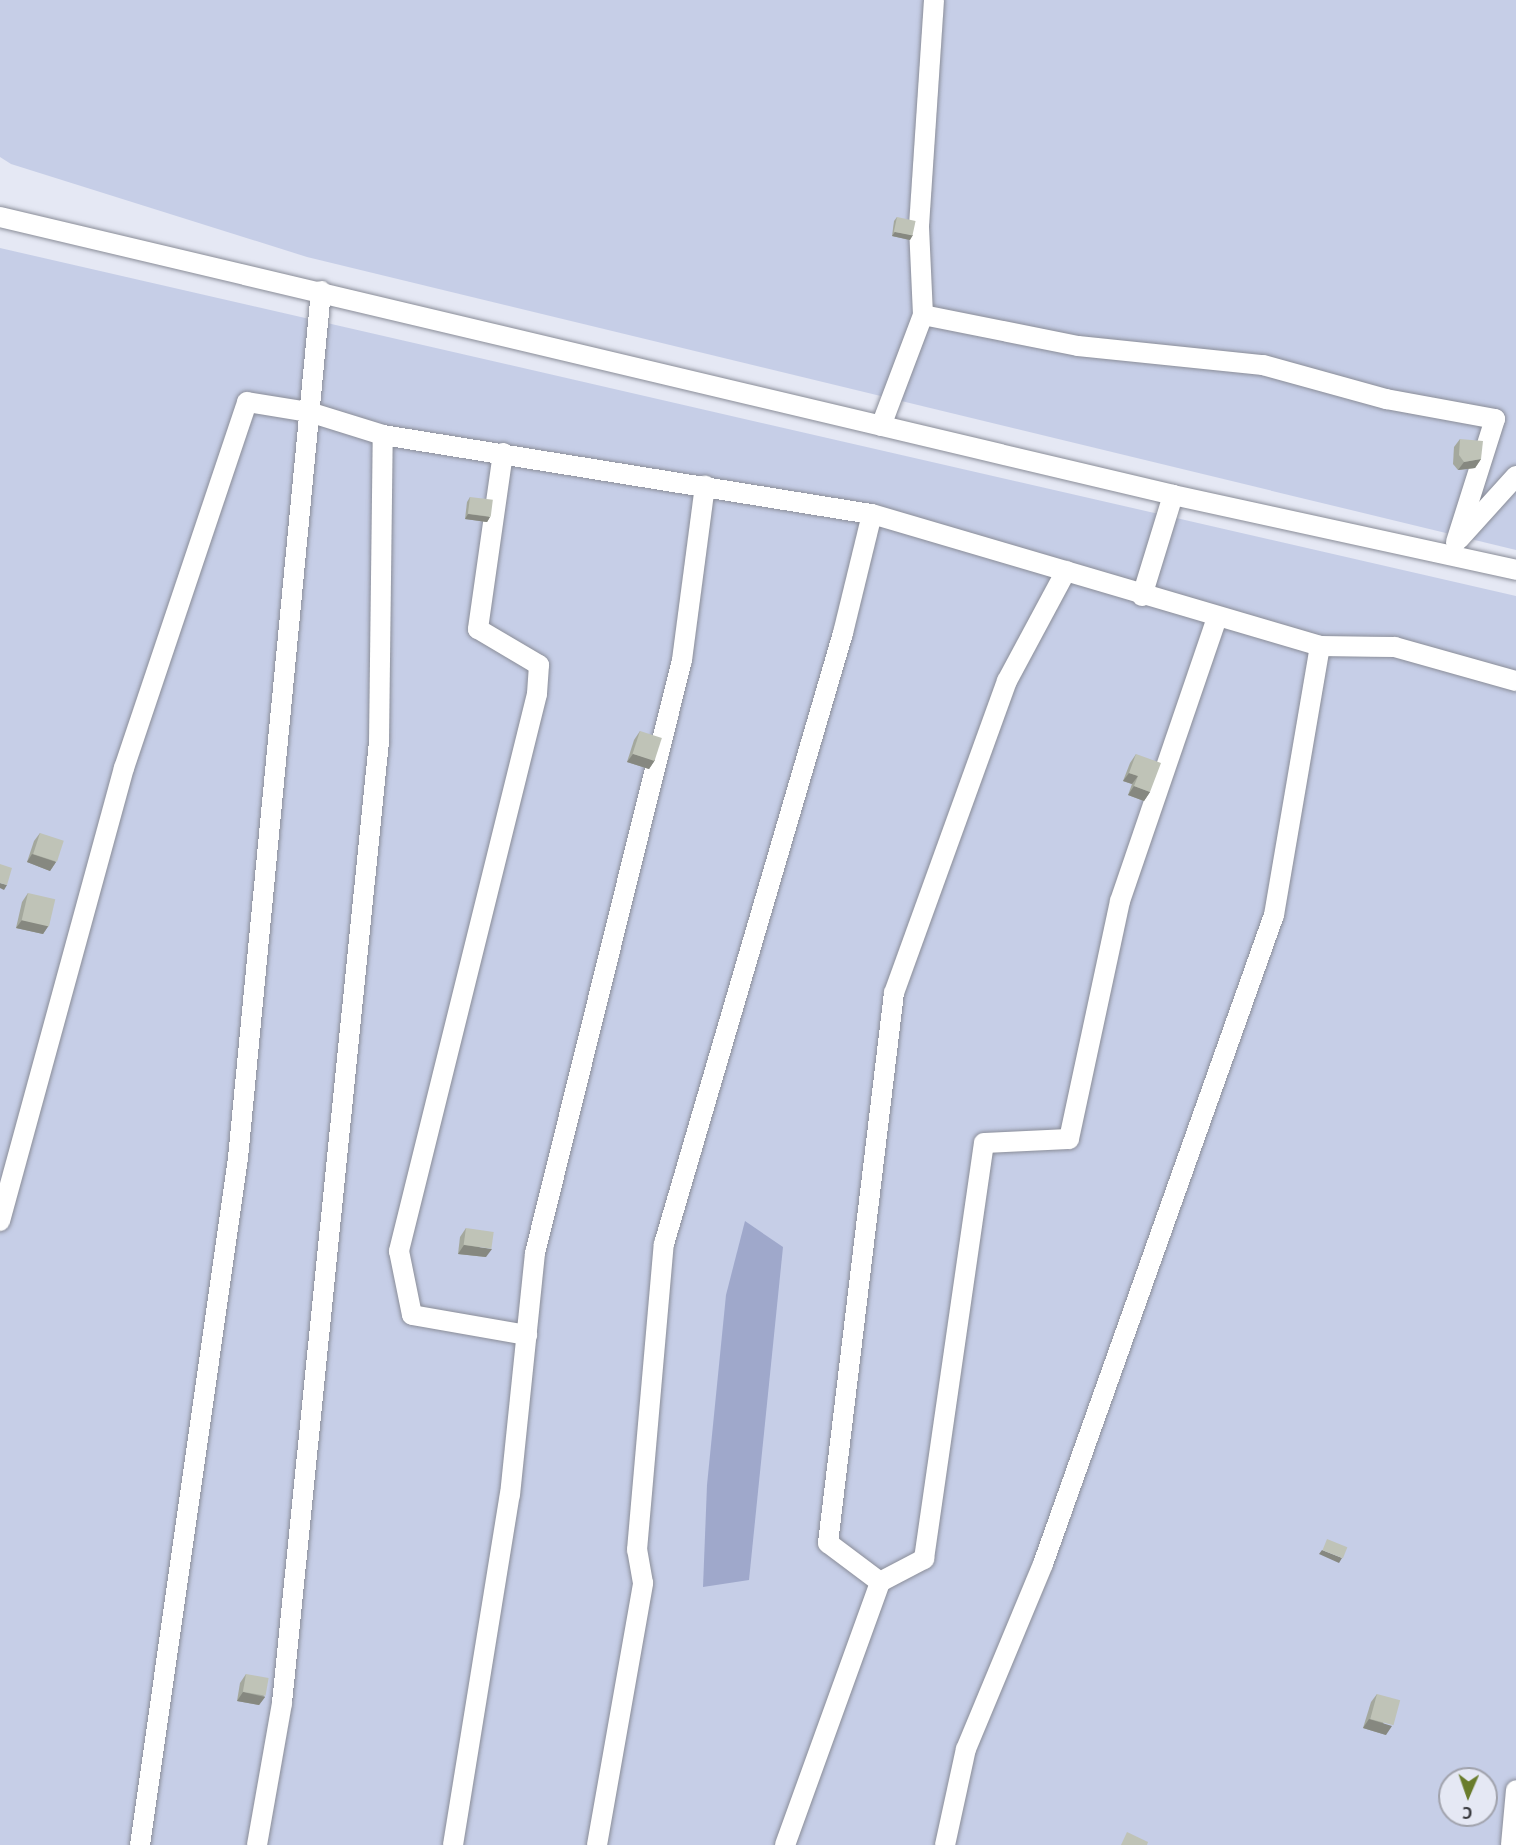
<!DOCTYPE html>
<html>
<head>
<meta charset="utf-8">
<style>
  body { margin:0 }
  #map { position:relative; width:1516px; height:1845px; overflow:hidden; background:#e5e8f4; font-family:"Open Sans",sans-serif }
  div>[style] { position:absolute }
  .green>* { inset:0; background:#c6cee7 }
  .water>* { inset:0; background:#9fa8cb }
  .roads { filter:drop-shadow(0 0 2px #8a8d98) drop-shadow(0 0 2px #8a8d98) }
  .street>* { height:20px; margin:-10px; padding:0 10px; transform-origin:10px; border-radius:10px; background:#fff }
  .wall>* { inset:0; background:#a4a89d }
  .shaded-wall>* { inset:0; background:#868880 }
  .building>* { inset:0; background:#bfc3b7; transform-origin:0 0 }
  span { translate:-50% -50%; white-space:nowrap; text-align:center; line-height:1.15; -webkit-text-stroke:5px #e5e8f4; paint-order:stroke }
  .north { position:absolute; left:1438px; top:1767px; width:60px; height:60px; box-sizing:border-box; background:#e5e8f4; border:2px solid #a0a2ac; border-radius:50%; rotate:182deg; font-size:16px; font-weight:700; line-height:24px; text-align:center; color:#393a3f }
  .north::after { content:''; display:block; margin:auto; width:21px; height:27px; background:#697c2c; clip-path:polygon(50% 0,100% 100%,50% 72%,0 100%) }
</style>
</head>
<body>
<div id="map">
  <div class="green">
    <i style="clip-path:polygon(0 0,1516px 0,1516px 550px,307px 257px,11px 164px,0 157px)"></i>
    <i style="clip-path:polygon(evenodd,0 248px,1516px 596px,1516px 1845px,0 1845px,0 248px,1450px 1779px,1486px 1779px,1486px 1815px,1450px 1815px,1450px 1779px)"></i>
  </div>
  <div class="water">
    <i style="clip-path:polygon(745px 1221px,783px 1247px,749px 1580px,703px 1587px,707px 1485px,726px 1295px)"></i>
  </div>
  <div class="roads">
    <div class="street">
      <i style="left:0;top:217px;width:1205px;rotate:13.33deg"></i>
      <i style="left:1173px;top:495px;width:351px;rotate:12.3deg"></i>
      <i style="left:923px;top:315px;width:158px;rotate:11.3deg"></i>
      <i style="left:1078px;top:346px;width:186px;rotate:5.9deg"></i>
      <i style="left:1263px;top:365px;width:128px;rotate:15.5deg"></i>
      <i style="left:1386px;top:399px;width:111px;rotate:10.4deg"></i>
      <i style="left:1495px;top:419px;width:129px;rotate:107.6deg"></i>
      <i style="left:881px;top:426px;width:119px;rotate:-69.3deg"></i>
      <i style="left:923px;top:315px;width:89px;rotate:-92.6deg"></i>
      <i style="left:919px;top:226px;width:226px;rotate:-86.2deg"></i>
      <i style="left:503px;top:453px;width:178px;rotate:98.1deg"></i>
      <i style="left:478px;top:629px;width:71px;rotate:30.5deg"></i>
      <i style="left:539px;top:665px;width:29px;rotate:94deg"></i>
      <i style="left:537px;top:694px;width:574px;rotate:103.92deg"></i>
      <i style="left:399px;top:1251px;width:65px;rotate:78.5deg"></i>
      <i style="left:412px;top:1315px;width:117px;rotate:9.9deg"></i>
      <i style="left:1459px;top:539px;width:85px;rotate:-47.9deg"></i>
      <i style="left:1142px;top:596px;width:106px;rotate:-72.9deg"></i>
      <i style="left:0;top:1221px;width:470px;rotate:-74.7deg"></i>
      <i style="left:124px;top:768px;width:386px;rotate:-71.4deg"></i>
      <i style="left:247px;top:402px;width:63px;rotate:9.2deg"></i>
      <i style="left:309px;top:412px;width:77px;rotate:17.3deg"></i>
      <i style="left:383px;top:435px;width:495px;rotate:9.2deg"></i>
      <i style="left:872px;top:514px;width:467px;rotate:16.4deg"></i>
      <i style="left:1320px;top:646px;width:75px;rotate:0.8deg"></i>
      <i style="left:1395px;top:647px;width:126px;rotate:15.7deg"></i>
      <i style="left:880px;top:1582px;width:50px;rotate:-27.6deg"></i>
      <i style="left:924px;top:1559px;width:420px;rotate:-81.8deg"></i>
      <i style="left:984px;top:1143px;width:85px;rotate:-2.7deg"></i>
      <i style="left:1069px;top:1139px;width:243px;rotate:-77.9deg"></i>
      <i style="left:1120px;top:901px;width:300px;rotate:-71.1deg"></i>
      <i style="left:140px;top:1845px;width:694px;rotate:-81.88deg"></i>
      <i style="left:238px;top:1158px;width:871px;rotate:-84.53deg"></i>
      <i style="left:257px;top:1845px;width:144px;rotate:-80deg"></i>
      <i style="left:282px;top:1703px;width:966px;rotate:-84.24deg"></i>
      <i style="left:379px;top:742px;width:307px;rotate:-89.3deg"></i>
      <i style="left:453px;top:1845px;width:355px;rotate:-80.8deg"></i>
      <i style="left:510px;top:1495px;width:243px;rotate:-84.1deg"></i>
      <i style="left:535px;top:1253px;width:611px;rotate:-76.08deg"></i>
      <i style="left:682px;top:660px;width:176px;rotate:-82.5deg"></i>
      <i style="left:597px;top:1845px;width:266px;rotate:-80deg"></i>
      <i style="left:643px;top:1583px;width:34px;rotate:-100deg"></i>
      <i style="left:637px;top:1550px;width:307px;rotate:-85deg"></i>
      <i style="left:664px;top:1244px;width:637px;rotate:-73.67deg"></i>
      <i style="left:843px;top:633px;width:122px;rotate:-76.3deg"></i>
      <i style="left:785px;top:1845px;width:280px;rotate:-70.1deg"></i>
      <i style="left:880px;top:1582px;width:65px;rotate:-143.1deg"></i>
      <i style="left:828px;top:1543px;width:554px;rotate:-83.16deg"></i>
      <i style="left:894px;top:993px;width:332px;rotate:-70.1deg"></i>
      <i style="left:1007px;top:681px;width:125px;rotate:-61.8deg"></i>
      <i style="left:945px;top:1845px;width:98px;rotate:-77.7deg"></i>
      <i style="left:966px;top:1749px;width:200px;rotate:-67.4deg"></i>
      <i style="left:1043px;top:1564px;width:689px;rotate:-70.41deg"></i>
      <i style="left:1274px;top:915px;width:273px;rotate:-80.3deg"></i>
      <i style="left:1511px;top:1845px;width:55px;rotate:-84.8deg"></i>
    </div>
  </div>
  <div class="wall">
    <i style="clip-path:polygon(897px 217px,910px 240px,892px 236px,894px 221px)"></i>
    <i style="clip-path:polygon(1460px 439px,1481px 459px,1475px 468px,1458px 470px,1453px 464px,1454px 447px)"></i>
    <i style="clip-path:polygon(470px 497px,490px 517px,487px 522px,465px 519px,467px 502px)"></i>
    <i style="clip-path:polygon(640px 731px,655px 760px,649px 769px,627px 762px,634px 740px)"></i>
    <i style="clip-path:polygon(1136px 754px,1150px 792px,1144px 801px,1128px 795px,1132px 784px,1123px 781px,1130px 763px)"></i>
    <i style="clip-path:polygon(40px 833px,56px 862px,50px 871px,27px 862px,34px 841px)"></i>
    <i style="clip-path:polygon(28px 893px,49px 925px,43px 934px,16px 928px,22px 902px)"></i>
    <i style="clip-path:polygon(466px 1228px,486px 1257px,458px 1254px,460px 1237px)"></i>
    <i style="clip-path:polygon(246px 1674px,265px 1697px,259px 1705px,237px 1701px,240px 1683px)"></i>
    <i style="clip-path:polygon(1377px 1694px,1386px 1735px,1363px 1728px,1371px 1702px)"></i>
  </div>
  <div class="shaded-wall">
    <i style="clip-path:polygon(895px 232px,913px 235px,910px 240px,892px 236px)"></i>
    <i style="clip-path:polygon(1481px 459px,1475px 468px,1458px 470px,1464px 462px)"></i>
    <i style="clip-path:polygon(468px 514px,490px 517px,487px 522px,465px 519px)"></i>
    <i style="clip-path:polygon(633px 754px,655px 760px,649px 769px,627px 762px)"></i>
    <i style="clip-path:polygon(1129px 773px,1138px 776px,1132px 784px,1123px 781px)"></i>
    <i style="clip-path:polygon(1134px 786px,1150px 792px,1144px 801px,1128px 795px)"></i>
    <i style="clip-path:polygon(32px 854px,56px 862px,50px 871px,27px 862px)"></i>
    <i style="clip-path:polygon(0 883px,7px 885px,4px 890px,0 888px)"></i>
    <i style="clip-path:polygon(22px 920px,49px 925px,43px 934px,16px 928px)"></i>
    <i style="clip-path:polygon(464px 1245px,492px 1249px,486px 1257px,458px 1254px)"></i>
    <i style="clip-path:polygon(1322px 1550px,1342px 1558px,1339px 1563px,1319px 1554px)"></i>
    <i style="clip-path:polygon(243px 1692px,265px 1697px,259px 1705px,237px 1701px)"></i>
    <i style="clip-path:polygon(1369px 1719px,1392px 1726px,1386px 1735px,1363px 1728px)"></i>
  </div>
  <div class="building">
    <i style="left:897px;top:217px;width:19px;height:15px;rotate:12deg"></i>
    <i style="clip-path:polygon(1460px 439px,1483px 441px,1481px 459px,1464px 462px,1459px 455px)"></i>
    <i style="left:470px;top:497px;width:23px;height:17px;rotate:7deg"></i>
    <i style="left:640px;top:731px;width:23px;height:24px;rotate:18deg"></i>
    <i style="clip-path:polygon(1136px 754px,1161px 763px,1150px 792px,1134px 786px,1138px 776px,1129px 773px)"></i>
    <i style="left:40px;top:833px;width:25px;height:22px;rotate:18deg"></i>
    <i style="clip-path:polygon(0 864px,12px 868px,7px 885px,0 883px)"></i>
    <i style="left:28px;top:893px;width:28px;height:28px;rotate:13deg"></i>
    <i style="left:466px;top:1228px;width:28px;height:17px;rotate:8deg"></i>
    <i style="left:1327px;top:1539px;width:22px;height:12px;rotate:22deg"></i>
    <i style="left:246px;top:1674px;width:23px;height:18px;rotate:10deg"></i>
    <i style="left:1377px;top:1694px;width:24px;height:26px;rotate:15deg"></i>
    <i style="clip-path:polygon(1127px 1832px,1148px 1842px,1147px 1845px,1121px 1845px)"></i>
  </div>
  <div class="north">С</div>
</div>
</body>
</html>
